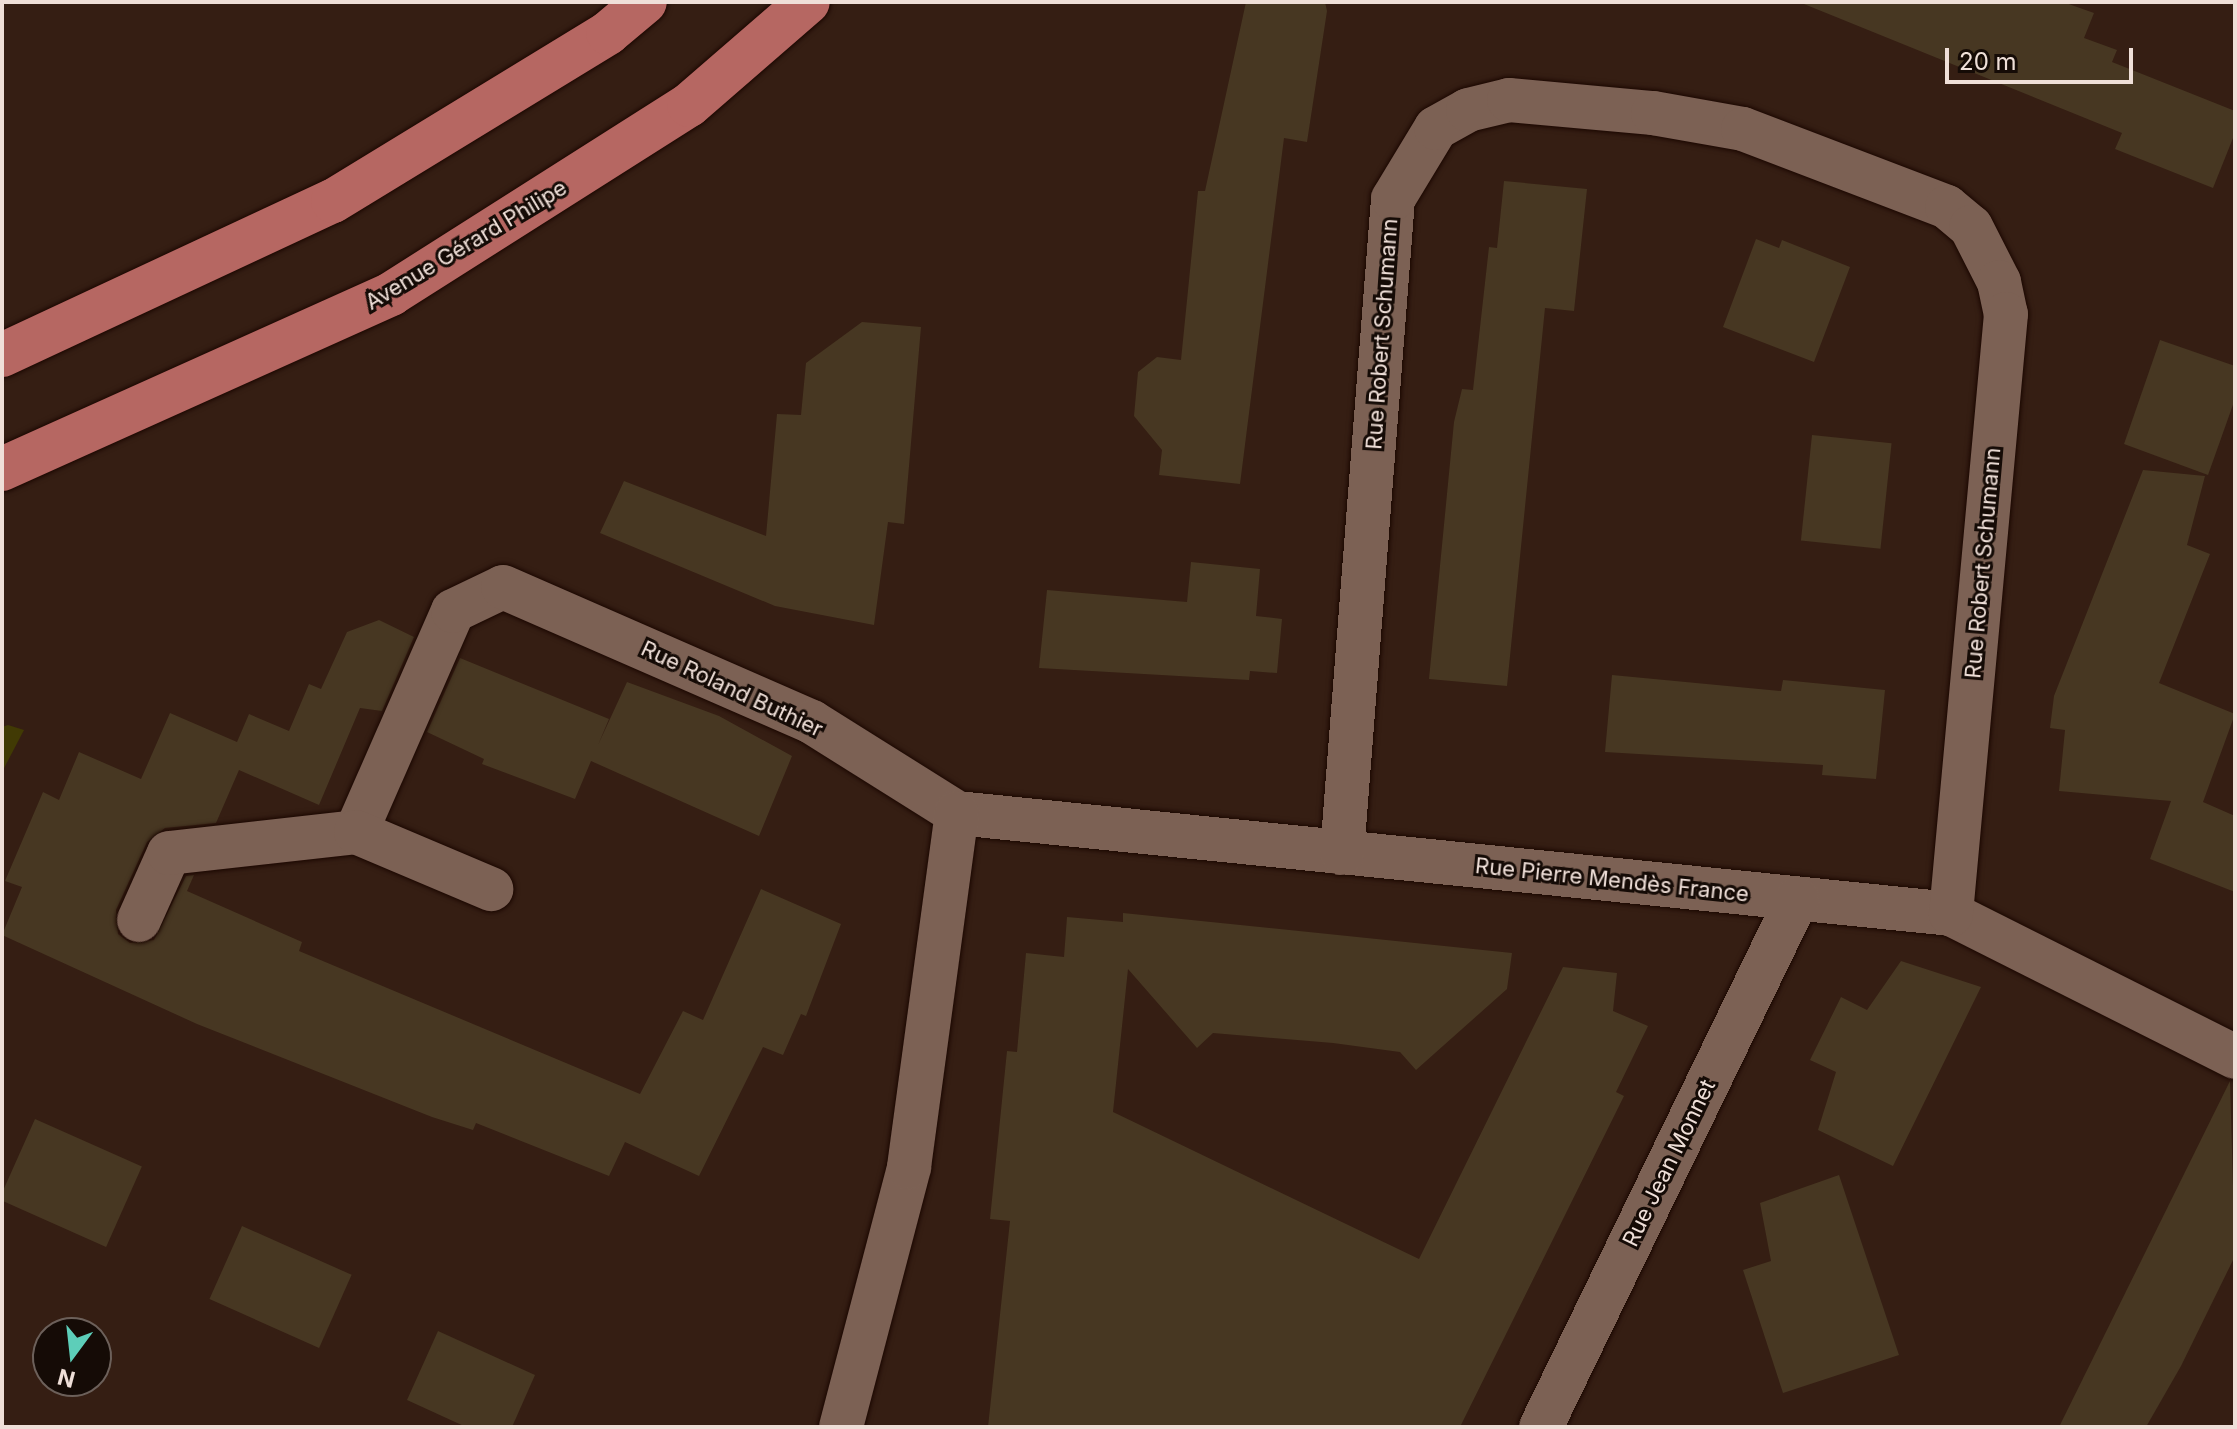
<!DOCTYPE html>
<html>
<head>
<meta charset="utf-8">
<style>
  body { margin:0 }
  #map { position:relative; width:2237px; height:1429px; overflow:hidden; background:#351e13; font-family:Inter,sans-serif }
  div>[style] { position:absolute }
  .green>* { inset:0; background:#413a04 }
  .building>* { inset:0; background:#473722; transform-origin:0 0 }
  .roads { filter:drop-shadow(0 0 2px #1b0701) drop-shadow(0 0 2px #1b0701) }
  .minor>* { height:44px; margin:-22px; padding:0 22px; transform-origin:22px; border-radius:22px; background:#7c6154 }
  .major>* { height:44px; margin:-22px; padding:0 22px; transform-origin:22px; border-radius:22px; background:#b66762 }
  span { translate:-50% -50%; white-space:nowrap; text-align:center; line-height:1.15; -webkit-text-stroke:6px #150b06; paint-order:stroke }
  .street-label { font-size:22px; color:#efdfd8 }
  .frame { position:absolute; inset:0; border:4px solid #efdfd8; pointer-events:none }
  .north { position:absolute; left:32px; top:1317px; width:80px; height:80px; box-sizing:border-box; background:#150b06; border:2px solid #6c605a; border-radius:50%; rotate:195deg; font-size:22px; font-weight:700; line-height:32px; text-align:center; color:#efdfd8 }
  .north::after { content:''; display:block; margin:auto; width:28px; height:36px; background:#5dceb9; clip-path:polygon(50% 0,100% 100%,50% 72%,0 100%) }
  .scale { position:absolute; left:1945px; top:48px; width:188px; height:36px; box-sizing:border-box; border:4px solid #efdfd8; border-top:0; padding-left:10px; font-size:24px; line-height:28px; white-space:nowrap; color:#efdfd8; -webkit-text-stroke:6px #150b06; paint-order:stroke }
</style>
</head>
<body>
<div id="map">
  <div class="green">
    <i style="clip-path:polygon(8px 725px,24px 730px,2px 772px,2px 727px)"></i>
  </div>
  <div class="building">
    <i style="clip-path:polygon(1246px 2px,1325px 2px,1327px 11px,1307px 142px,1284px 138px,1240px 484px,1159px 475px,1162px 450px,1134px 416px,1138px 372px,1157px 357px,1181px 360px,1198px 191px,1205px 191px)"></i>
    <i style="clip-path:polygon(1799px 2px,2063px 2px,2094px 13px,2084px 38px,2117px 50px,2112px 62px,2235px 111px,2235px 133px,2213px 188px,2115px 149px,2122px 133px)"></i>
    <i style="clip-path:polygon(1504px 181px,1587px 189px,1574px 311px,1545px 308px,1507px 686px,1429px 679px,1454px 422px,1462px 389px,1473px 390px,1489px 247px,1497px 248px)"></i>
    <i style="clip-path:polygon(1756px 239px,1779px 248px,1782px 240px,1850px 267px,1814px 362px,1723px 327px)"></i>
    <i style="clip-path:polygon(862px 322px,921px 327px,904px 524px,888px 522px,874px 625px,775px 606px,600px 533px,624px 481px,766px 536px,777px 414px,801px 415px,806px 363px)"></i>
    <i style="clip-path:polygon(2160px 340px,2235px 366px,2235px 399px,2208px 475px,2124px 444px)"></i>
    <i style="left:1812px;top:435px;width:80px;height:106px;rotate:6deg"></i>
    <i style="clip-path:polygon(2143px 470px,2205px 476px,2187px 545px,2210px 554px,2159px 683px,2235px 714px,2203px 802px,2235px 816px,2235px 892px,2150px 859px,2171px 801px,2059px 791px,2065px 730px,2050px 728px,2054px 696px)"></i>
    <i style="clip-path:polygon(1191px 562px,1260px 569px,1256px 616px,1282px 619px,1277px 673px,1250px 671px,1249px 680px,1039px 668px,1047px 590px,1187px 602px)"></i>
    <i style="clip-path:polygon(379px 620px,414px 637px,382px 711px,360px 708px,319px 805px,239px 770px,216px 823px,165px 828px,147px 842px,116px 910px,118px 934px,130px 943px,154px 940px,186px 876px,194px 875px,187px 891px,302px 942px,299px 951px,640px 1094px,683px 1011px,703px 1020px,761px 889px,841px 924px,806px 1016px,801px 1014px,783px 1055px,763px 1047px,699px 1176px,625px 1142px,609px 1176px,476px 1123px,473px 1130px,432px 1117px,197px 1024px,2px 935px,22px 887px,5px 881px,43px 792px,59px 800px,79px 752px,141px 779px,170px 713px,237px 742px,249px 714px,289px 731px,309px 684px,321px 689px,347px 632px)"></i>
    <i style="clip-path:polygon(460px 658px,609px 719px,598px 745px,627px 682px,719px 716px,792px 756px,759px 836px,591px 761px,575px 799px,482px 764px,484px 759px,427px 732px)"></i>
    <i style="clip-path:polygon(1612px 675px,1781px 691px,1783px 680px,1885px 690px,1876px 779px,1822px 775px,1823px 765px,1605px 752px)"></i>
    <i style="clip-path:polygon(1123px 913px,1512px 953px,1507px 989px,1416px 1070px,1400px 1052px,1333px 1043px,1213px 1033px,1197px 1048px,1128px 969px,1113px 1112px,1419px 1259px,1563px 967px,1617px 973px,1613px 1011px,1648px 1026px,1616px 1092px,1624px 1096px,1460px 1427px,988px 1427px,1010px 1221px,990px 1219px,1007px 1051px,1017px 1052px,1026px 953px,1064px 957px,1067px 917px,1123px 922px)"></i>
    <i style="clip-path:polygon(1901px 961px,1981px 987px,1893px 1166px,1818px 1130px,1836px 1072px,1810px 1060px,1841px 997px,1867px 1010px)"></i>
    <i style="clip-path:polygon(2230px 1081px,2235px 1256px,2181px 1366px,2146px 1427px,2059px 1427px)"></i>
    <i style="left:35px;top:1119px;width:117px;height:88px;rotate:24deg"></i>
    <i style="clip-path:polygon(1839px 1175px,1899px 1355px,1783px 1393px,1743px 1270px,1771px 1261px,1760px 1203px)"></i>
    <i style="left:242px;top:1226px;width:120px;height:80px;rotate:24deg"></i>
    <i style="clip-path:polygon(438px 1331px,535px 1375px,512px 1427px,466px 1427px,407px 1400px)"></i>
  </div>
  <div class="roads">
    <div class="minor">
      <i style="left:356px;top:832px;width:241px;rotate:-66.3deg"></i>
      <i style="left:453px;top:611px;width:55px;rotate:-25.6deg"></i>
      <i style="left:503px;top:587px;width:337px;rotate:23.6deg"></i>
      <i style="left:812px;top:722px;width:171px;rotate:32.1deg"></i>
      <i style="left:957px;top:813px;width:999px;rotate:5.8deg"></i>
      <i style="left:1951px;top:914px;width:318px;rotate:26.7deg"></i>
      <i style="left:1342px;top:853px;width:656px;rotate:-85.54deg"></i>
      <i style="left:1393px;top:199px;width:83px;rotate:-58.8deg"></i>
      <i style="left:1436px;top:128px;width:37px;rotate:-29deg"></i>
      <i style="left:1468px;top:110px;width:42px;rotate:-13.7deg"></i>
      <i style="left:1509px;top:100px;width:145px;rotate:5.2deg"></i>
      <i style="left:1653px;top:113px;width:91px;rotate:10.1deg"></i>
      <i style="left:1743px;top:129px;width:218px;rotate:20.9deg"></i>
      <i style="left:1947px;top:207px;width:31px;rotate:40deg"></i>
      <i style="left:1971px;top:227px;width:62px;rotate:63deg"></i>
      <i style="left:1999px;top:282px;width:33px;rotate:78deg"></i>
      <i style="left:2006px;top:314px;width:603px;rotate:95.24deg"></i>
      <i style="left:139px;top:920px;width:73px;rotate:-65.9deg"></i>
      <i style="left:169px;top:853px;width:188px;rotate:-6.4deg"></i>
      <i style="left:356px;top:832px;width:147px;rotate:22.9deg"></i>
      <i style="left:841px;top:1427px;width:269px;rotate:-75.3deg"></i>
      <i style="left:909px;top:1167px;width:357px;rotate:-82.3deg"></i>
      <i style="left:1541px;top:1427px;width:587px;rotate:-64.13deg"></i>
    </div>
    <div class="major">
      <i style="left:2px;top:355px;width:365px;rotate:-25deg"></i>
      <i style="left:333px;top:201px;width:322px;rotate:-31.4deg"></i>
      <i style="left:608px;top:33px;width:48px;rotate:-40deg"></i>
      <i style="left:2px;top:469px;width:427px;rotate:-24.2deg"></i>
      <i style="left:391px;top:294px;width:353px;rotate:-32.4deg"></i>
      <i style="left:689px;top:105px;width:157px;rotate:-40.9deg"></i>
    </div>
  </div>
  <div class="street-label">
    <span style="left:466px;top:245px;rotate:-31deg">Avenue Gérard Philipe</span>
    <span style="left:1382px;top:334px;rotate:-86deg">Rue Robert Schumann</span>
    <span style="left:1983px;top:563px;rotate:-85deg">Rue Robert Schumann</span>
    <span style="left:732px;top:689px;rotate:25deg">Rue Roland Buthier</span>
    <span style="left:1612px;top:880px;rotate:6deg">Rue Pierre Mendès France</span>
    <span style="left:1669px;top:1163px;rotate:-64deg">Rue Jean Monnet</span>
  </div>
  <div class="frame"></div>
  <div class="north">N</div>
  <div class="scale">20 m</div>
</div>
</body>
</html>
